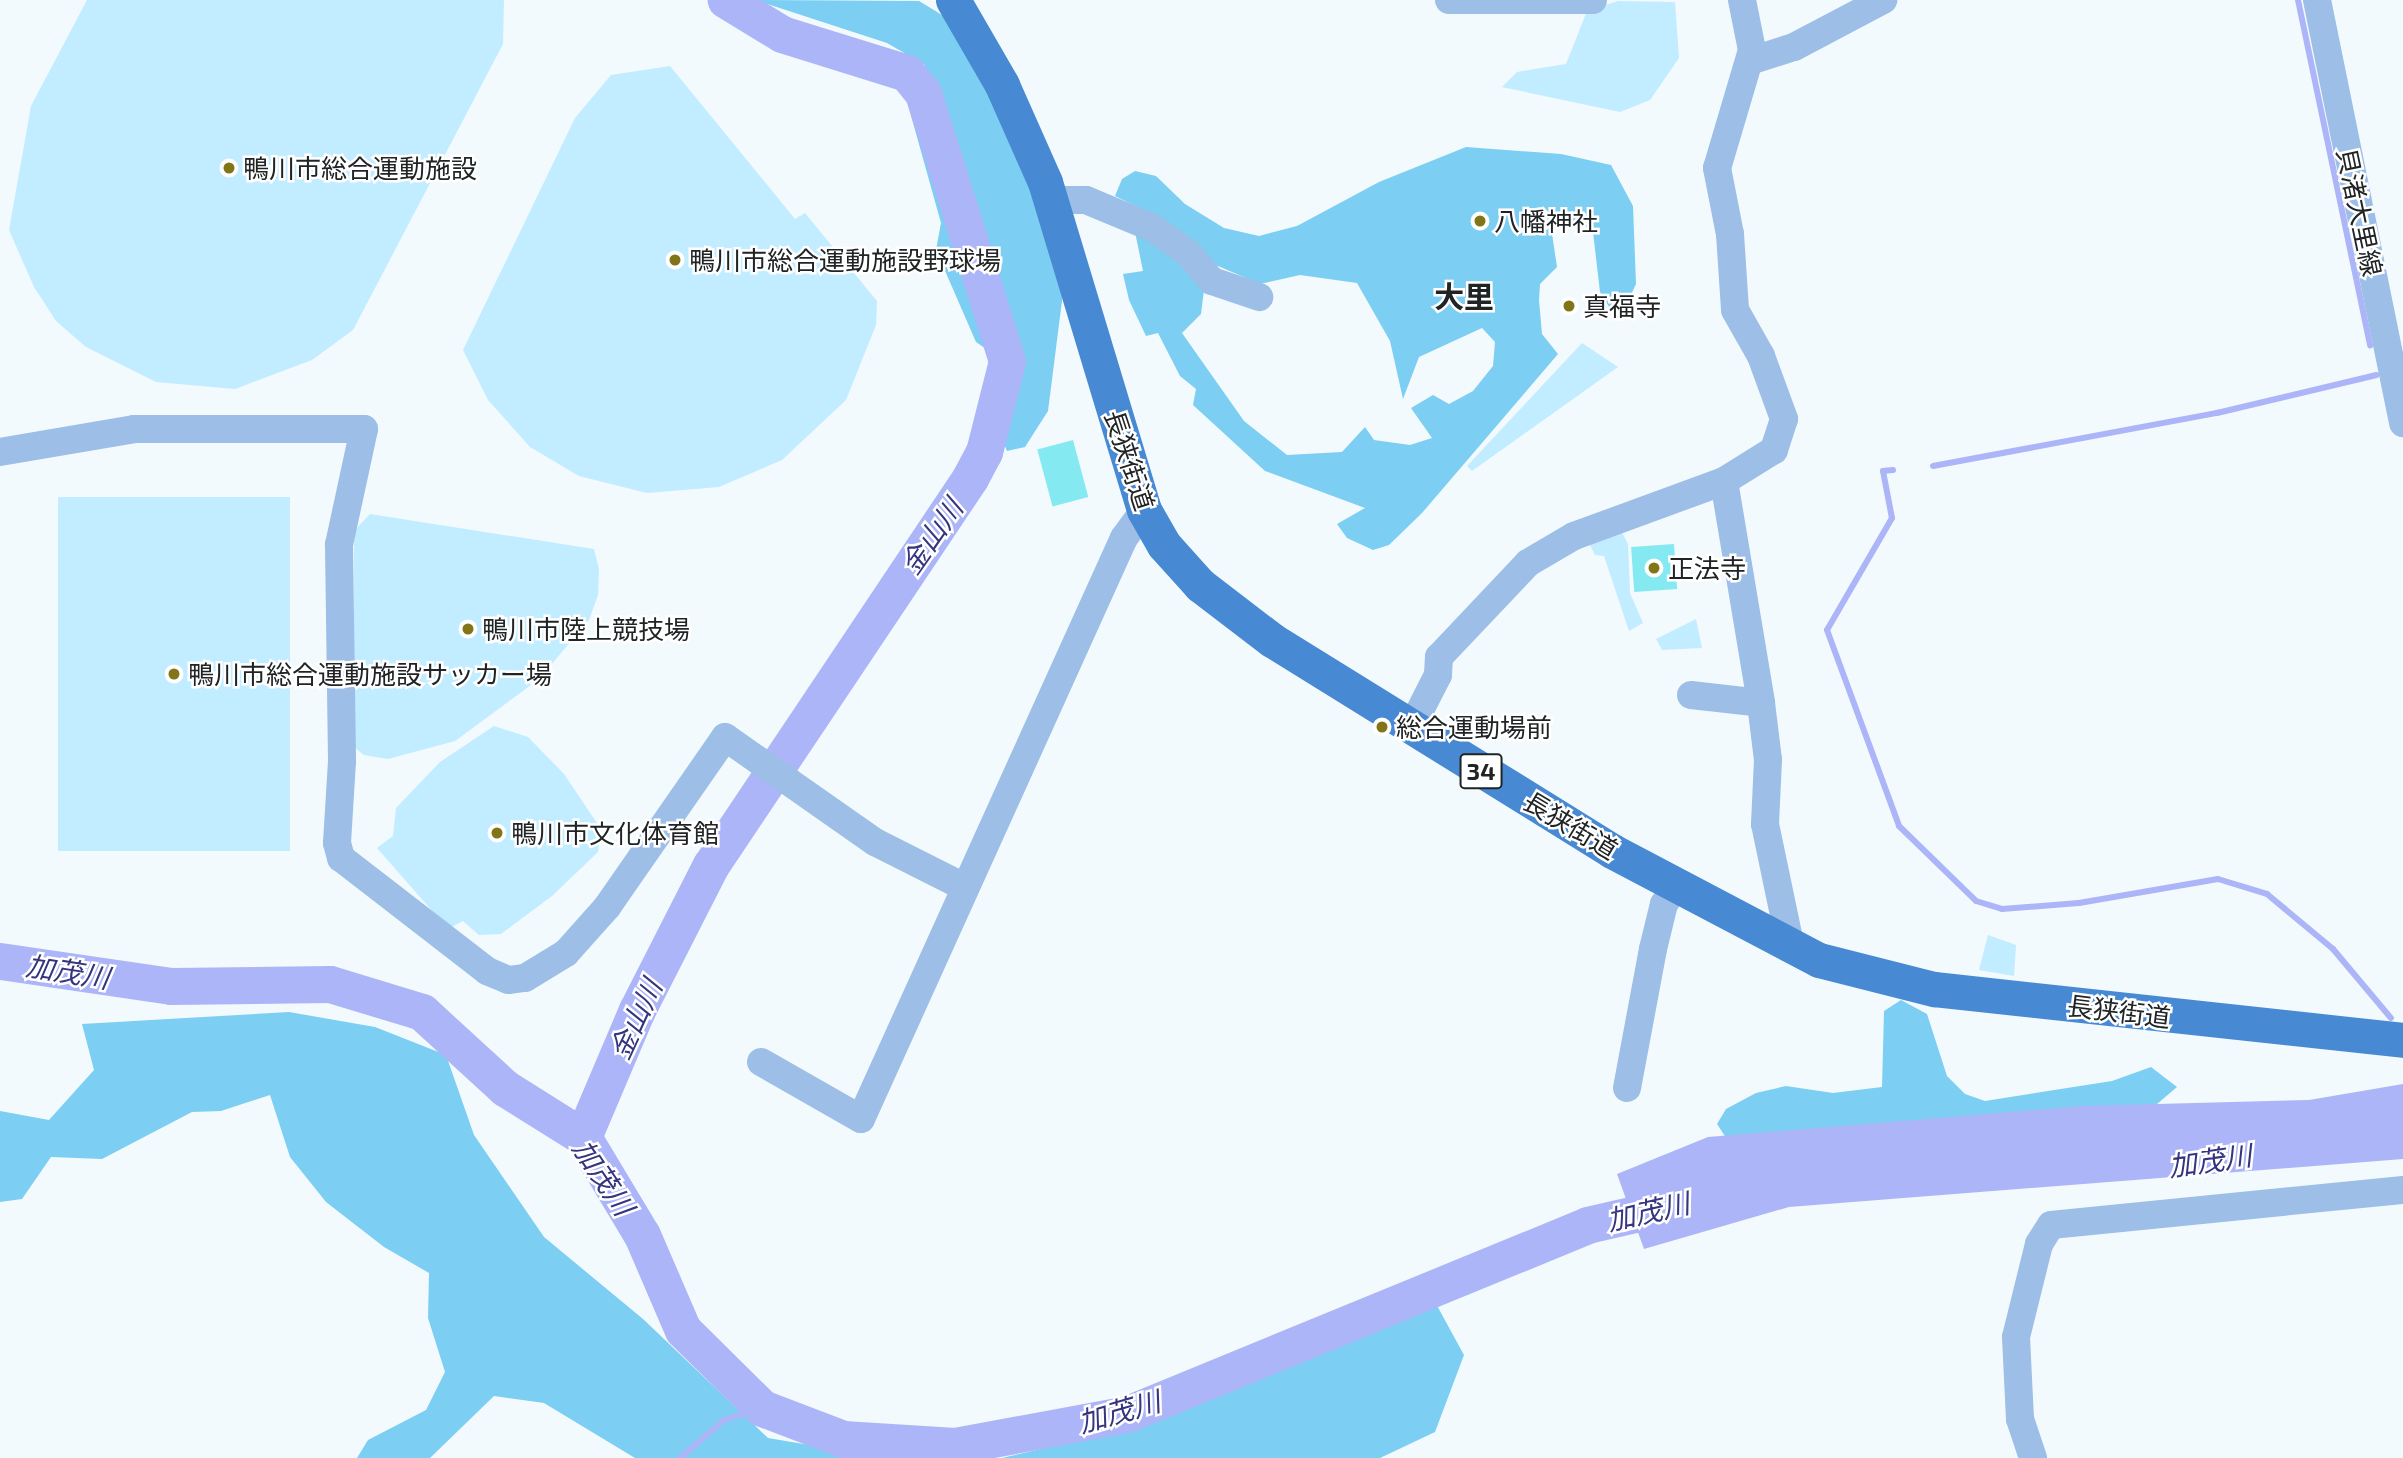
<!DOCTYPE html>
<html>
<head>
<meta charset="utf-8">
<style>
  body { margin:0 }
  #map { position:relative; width:2403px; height:1458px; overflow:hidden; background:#f2fafd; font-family:"Exo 2","Noto Sans JP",sans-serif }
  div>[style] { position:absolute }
  .green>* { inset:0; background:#c2ecff; transform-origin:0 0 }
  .forest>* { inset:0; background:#7ccef2 }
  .water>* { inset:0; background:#acb5f7 }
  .stream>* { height:6px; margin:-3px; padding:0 3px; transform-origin:3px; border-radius:3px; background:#acb5f7 }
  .river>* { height:37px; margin:-18.5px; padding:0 18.5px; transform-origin:18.5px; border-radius:18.5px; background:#acb5f7 }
  .building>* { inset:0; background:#85e9f1; transform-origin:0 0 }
  .minor>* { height:28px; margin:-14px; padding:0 14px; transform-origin:14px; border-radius:14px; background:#9cbee7 }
  .major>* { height:35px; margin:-17.5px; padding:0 17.5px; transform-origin:17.5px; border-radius:17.5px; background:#4889d4 }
  .dots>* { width:19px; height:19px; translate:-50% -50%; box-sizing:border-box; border:4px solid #fff; border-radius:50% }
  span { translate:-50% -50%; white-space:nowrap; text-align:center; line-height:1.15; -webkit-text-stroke:5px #fff; paint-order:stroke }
  .shield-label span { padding:2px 5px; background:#fff; border:2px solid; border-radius:5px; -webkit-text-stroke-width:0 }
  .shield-label { font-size:24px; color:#212425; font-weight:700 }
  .poi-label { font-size:26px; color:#212425 }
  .left { translate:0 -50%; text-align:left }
  .street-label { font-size:26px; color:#212425 }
  .water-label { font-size:28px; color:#34347f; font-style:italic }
  .quarter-label { font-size:30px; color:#212425; font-weight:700 }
</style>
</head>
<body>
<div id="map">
  <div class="green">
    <i style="clip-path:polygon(87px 0,504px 0,503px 44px,353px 330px,312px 360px,235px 389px,156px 382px,86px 347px,56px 321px,34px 287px,9px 230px,31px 106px)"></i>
    <i style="clip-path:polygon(1618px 1px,1675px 2px,1679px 58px,1650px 100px,1620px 112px,1502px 87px,1517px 72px,1566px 64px,1587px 11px)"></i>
    <i style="clip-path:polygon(670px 66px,795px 219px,805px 213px,877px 301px,876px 325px,846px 400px,782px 460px,719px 487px,647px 493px,579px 476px,530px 447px,488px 400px,463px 350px,575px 118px,611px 75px)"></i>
    <i style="clip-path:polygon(1582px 343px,1618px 367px,1472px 471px,1467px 466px)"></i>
    <i style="left:290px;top:497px;width:354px;height:232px;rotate:90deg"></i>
    <i style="clip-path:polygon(370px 514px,594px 549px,599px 569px,598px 595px,589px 620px,539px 679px,455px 741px,388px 759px,364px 755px,354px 747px,354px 531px)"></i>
    <i style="clip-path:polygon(1618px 525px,1628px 544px,1630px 593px,1643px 623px,1629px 631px,1604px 556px,1595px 555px,1586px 537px)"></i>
    <i style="clip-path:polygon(1696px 619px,1702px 648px,1662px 650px,1656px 639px)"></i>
    <i style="clip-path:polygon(494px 726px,528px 737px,564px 774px,601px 829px,598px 852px,552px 896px,501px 934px,479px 935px,463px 921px,448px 929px,377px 848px,393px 836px,396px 808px,440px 762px)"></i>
    <i style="clip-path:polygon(1988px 935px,2016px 945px,2014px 976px,1979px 970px)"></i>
  </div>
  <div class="forest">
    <i style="clip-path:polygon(755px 0,919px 1px,947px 18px,980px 66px,1029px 181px,1063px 293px,1048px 411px,1025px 447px,1007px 451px,1000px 434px,1009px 391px,992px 353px,976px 342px,936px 250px,941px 223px,905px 94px,925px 65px,887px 43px)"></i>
    <i style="clip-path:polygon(1466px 147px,1561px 154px,1611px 165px,1633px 206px,1636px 284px,1626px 305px,1611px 310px,1600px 292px,1593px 232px,1579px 221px,1551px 227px,1557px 267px,1540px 284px,1539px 300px,1542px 334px,1558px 354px,1422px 513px,1389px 545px,1373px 550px,1347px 538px,1337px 524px,1365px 508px,1265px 471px,1193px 405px,1196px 389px,1180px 376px,1158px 333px,1146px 336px,1129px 300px,1123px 274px,1143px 271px,1135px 232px,1151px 234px,1204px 290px,1201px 314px,1182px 333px,1244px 421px,1287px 455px,1342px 452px,1365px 427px,1374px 440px,1410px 445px,1432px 438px,1411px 408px,1433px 395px,1449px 404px,1473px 391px,1493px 366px,1495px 342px,1482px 328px,1419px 357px,1403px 399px,1390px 341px,1357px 283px,1300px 275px,1260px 284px,1197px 257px,1150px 213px,1115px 196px,1122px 179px,1135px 171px,1156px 176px,1185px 204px,1224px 228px,1259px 236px,1297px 226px,1379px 182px)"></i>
    <i style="clip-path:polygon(1901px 1000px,1927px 1014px,1947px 1076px,1965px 1094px,1985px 1101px,2112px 1081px,2151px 1067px,2177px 1087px,2144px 1115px,1742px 1162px,1717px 1124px,1726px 1109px,1756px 1093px,1786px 1086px,1833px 1093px,1882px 1087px,1884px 1011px)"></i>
    <i style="clip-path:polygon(289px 1012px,375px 1027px,446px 1055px,474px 1135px,544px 1237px,643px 1319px,768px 1438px,886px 1458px,635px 1458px,544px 1403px,494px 1396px,430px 1458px,357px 1458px,368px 1440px,426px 1410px,445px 1372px,428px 1318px,429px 1273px,384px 1247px,326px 1202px,290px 1157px,270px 1095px,221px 1111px,192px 1112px,102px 1159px,51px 1157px,22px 1199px,0 1202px,0 1111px,49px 1120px,94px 1070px,82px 1024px)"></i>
    <i style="clip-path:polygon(1435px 1302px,1464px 1355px,1435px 1432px,1380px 1458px,1002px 1458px,1076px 1441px)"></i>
  </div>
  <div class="water">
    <i style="clip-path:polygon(2403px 1084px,2403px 1159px,1789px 1207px,1644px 1249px,1617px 1174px,1708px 1137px,2082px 1106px,2309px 1100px)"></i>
  </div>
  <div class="stream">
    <i style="left:2298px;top:0;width:353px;rotate:78.2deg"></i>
    <i style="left:1933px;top:466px;width:289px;rotate:-10.6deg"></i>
    <i style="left:2217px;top:413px;width:164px;rotate:-13.4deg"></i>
    <i style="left:1893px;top:470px;width:10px;rotate:174deg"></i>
    <i style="left:1883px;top:471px;width:48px;rotate:79.2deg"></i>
    <i style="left:1892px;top:518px;width:129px;rotate:120.1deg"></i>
    <i style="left:1827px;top:630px;width:209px;rotate:69.8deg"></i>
    <i style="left:1899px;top:826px;width:107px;rotate:44.2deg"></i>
    <i style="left:1976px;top:901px;width:27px;rotate:17deg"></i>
    <i style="left:2002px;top:909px;width:77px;rotate:-4.5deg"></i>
    <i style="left:2079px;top:903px;width:141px;rotate:-9.8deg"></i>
    <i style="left:2218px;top:879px;width:51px;rotate:17deg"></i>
    <i style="left:2267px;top:894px;width:86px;rotate:39.8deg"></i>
    <i style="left:2333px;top:949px;width:90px;rotate:50deg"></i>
    <i style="left:680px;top:1458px;width:58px;rotate:-40.8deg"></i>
    <i style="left:724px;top:1420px;width:40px;rotate:-18deg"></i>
  </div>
  <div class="river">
    <i style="left:0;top:961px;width:173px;rotate:8.3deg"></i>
    <i style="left:171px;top:986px;width:159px;rotate:-0.7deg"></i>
    <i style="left:330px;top:984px;width:96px;rotate:16.9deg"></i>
    <i style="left:422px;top:1012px;width:113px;rotate:42.5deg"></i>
    <i style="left:505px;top:1088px;width:92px;rotate:32.1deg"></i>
    <i style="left:583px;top:1137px;width:114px;rotate:59deg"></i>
    <i style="left:642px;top:1235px;width:103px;rotate:66.7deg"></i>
    <i style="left:683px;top:1330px;width:111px;rotate:44.6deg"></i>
    <i style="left:762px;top:1408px;width:87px;rotate:20.9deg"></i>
    <i style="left:843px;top:1439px;width:112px;rotate:3.6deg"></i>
    <i style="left:955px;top:1446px;width:175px;rotate:-10.5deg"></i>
    <i style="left:1127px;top:1414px;width:497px;rotate:-22.3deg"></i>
    <i style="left:1587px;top:1225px;width:94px;rotate:-12.9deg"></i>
    <i style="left:583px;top:1137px;width:138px;rotate:-67deg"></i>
    <i style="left:637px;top:1010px;width:163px;rotate:-63deg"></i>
    <i style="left:711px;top:865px;width:466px;rotate:-56.2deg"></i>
    <i style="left:970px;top:478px;width:30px;rotate:-62deg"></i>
    <i style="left:984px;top:452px;width:94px;rotate:-75.8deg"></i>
    <i style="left:1007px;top:361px;width:281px;rotate:-107.4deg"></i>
    <i style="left:923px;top:93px;width:26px;rotate:-129deg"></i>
    <i style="left:907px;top:73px;width:131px;rotate:-162.7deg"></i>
    <i style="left:782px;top:34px;width:66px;rotate:-148.7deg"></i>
  </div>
  <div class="building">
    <i style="left:1073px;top:440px;width:59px;height:37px;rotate:75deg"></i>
    <i style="left:1674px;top:544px;width:45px;height:43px;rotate:86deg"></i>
  </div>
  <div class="minor">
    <i style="left:1449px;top:0;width:144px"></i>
    <i style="left:1742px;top:0;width:51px;rotate:78.7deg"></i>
    <i style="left:1752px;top:50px;width:123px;rotate:106.5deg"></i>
    <i style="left:1717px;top:168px;width:67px;rotate:78.9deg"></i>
    <i style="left:1730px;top:234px;width:76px;rotate:86.2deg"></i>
    <i style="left:1735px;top:310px;width:53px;rotate:60.5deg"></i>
    <i style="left:1761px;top:356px;width:67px;rotate:69.9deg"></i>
    <i style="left:1784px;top:419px;width:33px;rotate:108deg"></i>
    <i style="left:1774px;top:450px;width:59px;rotate:148.2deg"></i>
    <i style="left:1724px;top:481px;width:225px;rotate:80.5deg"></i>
    <i style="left:1761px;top:703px;width:57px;rotate:83deg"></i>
    <i style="left:1768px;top:760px;width:64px;rotate:92.7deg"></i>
    <i style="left:1765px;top:824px;width:127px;rotate:78.2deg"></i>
    <i style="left:2317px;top:0;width:432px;rotate:78.5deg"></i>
    <i style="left:1750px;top:61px;width:46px;rotate:-17.7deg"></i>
    <i style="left:1794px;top:47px;width:101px;rotate:-27.8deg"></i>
    <i style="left:1051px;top:200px;width:35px"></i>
    <i style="left:1086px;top:200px;width:73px;rotate:22.7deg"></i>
    <i style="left:1153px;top:228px;width:44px;rotate:35.8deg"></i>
    <i style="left:1189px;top:254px;width:35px;rotate:50deg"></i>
    <i style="left:1212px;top:281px;width:50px;rotate:18.8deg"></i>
    <i style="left:0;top:452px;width:136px;rotate:-9.7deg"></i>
    <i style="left:134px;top:429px;width:230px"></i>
    <i style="left:364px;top:429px;width:119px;rotate:102.2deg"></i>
    <i style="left:339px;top:545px;width:216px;rotate:89.2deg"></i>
    <i style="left:342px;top:761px;width:82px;rotate:93.5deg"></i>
    <i style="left:337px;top:843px;width:16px;rotate:75deg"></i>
    <i style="left:341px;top:858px;width:185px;rotate:37.7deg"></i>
    <i style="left:487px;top:971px;width:23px;rotate:23deg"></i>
    <i style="left:508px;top:980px;width:17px;rotate:-7deg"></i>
    <i style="left:525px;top:978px;width:48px;rotate:-31.4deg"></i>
    <i style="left:566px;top:953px;width:62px;rotate:-48.3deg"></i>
    <i style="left:607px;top:907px;width:207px;rotate:-55.2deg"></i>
    <i style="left:725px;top:737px;width:183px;rotate:35deg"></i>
    <i style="left:875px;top:842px;width:100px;rotate:26.8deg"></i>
    <i style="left:1691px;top:695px;width:70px;rotate:6.5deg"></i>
    <i style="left:1411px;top:728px;width:59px;rotate:-63deg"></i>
    <i style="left:1438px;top:675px;width:18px;rotate:-87deg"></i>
    <i style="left:1439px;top:657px;width:129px;rotate:-46.6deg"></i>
    <i style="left:1528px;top:563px;width:53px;rotate:-30.4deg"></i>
    <i style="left:1574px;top:536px;width:160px;rotate:-20.1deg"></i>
    <i style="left:761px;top:1062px;width:115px;rotate:29.7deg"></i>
    <i style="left:861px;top:1119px;width:638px;rotate:-65.65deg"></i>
    <i style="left:1124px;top:538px;width:34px;rotate:-54deg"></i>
    <i style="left:1627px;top:1088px;width:141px;rotate:-79.4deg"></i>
    <i style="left:1653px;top:949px;width:46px;rotate:-76.3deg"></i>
    <i style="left:1664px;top:904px;width:22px;rotate:-56deg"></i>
    <i style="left:2033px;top:1458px;width:41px;rotate:-108.4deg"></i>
    <i style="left:2020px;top:1419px;width:82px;rotate:-92.8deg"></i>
    <i style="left:2016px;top:1337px;width:96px;rotate:-76.1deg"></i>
    <i style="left:2039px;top:1244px;width:22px;rotate:-58deg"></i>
    <i style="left:2051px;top:1225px;width:354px;rotate:-5.7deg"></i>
  </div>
  <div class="major">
    <i style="left:953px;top:0;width:98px;rotate:60deg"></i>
    <i style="left:1002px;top:85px;width:106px;rotate:66.1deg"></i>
    <i style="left:1045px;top:182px;width:343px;rotate:73.2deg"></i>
    <i style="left:1144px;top:510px;width:40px;rotate:60.3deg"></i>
    <i style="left:1164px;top:545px;width:54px;rotate:48deg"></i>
    <i style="left:1200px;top:585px;width:91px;rotate:37.4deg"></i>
    <i style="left:1272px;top:640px;width:400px;rotate:31.8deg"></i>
    <i style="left:1612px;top:851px;width:234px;rotate:27.8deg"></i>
    <i style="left:1819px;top:960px;width:119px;rotate:14.2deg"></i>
    <i style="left:1934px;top:989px;width:472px;rotate:6.2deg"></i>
  </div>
  <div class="dots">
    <i style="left:229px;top:168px;background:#827518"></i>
    <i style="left:1480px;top:221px;background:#827518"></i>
    <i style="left:675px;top:260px;background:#827518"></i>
    <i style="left:1569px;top:306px;background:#827518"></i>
    <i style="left:1654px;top:568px;background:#827518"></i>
    <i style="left:468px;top:629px;background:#827518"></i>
    <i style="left:174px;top:674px;background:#827518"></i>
    <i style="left:1382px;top:727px;background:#827518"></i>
    <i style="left:497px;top:833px;background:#827518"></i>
  </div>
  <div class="shield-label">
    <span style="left:1481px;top:771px">34</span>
  </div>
  <div class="poi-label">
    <span class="left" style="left:243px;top:168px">鴨川市総合運動施設</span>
    <span class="left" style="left:1494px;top:221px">八幡神社</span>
    <span class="left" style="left:689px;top:260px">鴨川市総合運動施設野球場</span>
    <span class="left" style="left:1583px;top:306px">真福寺</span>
    <span class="left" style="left:1668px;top:568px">正法寺</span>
    <span class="left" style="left:482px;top:629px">鴨川市陸上競技場</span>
    <span class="left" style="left:188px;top:674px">鴨川市総合運動施設サッカー場</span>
    <span class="left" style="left:1396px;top:727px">総合運動場前</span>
    <span class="left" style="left:511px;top:833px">鴨川市文化体育館</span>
  </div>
  <div class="street-label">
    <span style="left:2360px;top:212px;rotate:78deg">貝渚大里線</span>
    <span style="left:1130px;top:460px;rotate:72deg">長狭街道</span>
    <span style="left:1571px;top:825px;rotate:31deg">長狭街道</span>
    <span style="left:2119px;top:1011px;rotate:7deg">長狭街道</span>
  </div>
  <div class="water-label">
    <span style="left:931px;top:536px;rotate:-55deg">金山川</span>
    <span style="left:68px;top:971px;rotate:9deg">加茂川</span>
    <span style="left:635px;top:1019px;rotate:-65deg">金山川</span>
    <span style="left:2210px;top:1160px;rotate:-8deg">加茂川</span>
    <span style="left:604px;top:1177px;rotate:56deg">加茂川</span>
    <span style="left:1648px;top:1211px;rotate:-13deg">加茂川</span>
    <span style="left:1119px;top:1411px;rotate:-16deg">加茂川</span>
  </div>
  <div class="quarter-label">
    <span style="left:1464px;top:296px">大里</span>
  </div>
</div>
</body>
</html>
